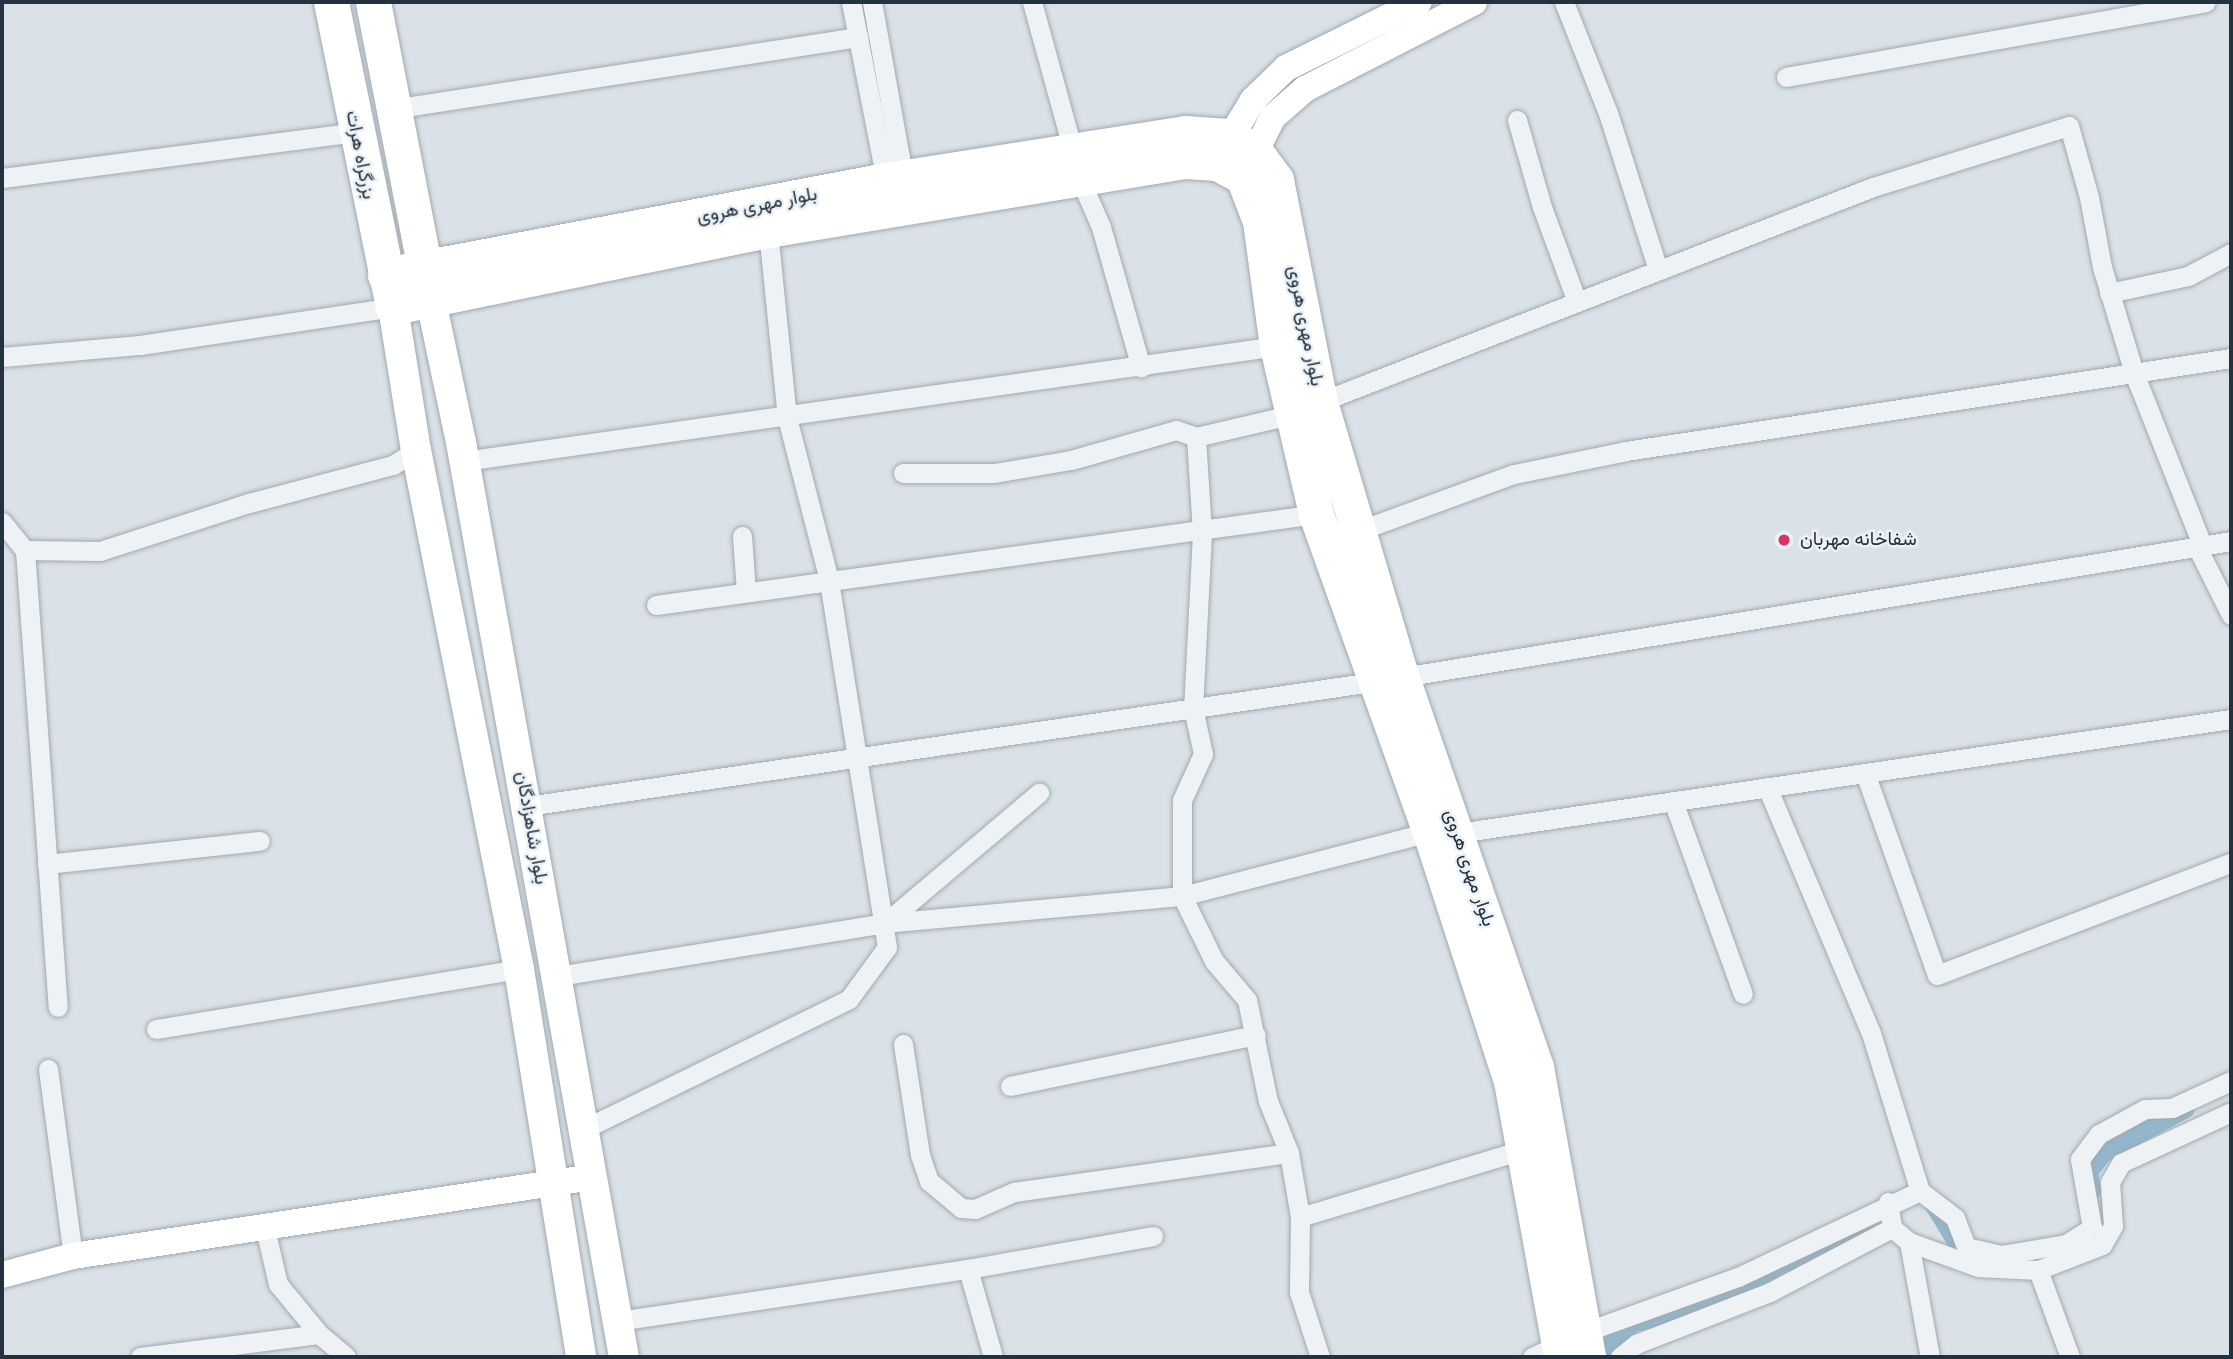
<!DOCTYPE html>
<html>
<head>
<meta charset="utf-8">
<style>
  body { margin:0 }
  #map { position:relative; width:2233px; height:1359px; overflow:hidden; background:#dbe2e7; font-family:Karla,Vazirmatn,sans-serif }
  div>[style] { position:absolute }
  .canal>* { height:18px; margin:-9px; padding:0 9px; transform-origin:9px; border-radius:9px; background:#92b7cc }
  .roads { filter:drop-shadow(0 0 2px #a0aab1) drop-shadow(0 0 2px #a0aab1) }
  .street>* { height:19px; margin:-9.5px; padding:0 9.5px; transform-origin:9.5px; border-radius:9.5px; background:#eef2f5 }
  .secondary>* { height:26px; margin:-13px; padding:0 13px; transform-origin:13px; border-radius:13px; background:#fff }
  .primary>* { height:30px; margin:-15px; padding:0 15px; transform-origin:15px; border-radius:15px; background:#fff }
  .highway>* { height:35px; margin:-17.5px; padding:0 17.5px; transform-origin:17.5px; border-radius:17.5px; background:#fff }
  .dots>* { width:19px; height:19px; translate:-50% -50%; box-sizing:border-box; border:4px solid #ebf1f5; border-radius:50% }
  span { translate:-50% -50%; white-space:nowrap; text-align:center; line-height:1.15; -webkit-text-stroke:5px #ebf1f5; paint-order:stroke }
  .street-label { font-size:19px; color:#24323f }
  .poi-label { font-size:19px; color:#24323f }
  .left { translate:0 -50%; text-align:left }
  .frame { position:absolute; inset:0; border:4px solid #24323f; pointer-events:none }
</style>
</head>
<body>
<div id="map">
  <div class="canal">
    <i style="left:2092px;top:1191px;width:19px;rotate:-99deg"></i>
    <i style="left:2089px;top:1172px;width:23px;rotate:-52deg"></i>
    <i style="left:2103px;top:1154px;width:94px;rotate:-28.5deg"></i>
    <i style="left:1932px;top:1202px;width:56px;rotate:58.9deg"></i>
    <i style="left:1626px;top:1325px;width:58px;rotate:-12.8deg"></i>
    <i style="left:1683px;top:1312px;width:104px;rotate:-21.4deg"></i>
    <i style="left:1780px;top:1274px;width:99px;rotate:-31deg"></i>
    <i style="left:1605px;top:1349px;width:38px;rotate:-43deg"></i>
  </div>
  <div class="roads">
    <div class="street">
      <i style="left:851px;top:2px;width:187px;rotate:78.9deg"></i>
      <i style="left:872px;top:2px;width:186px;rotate:79.8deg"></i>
      <i style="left:1032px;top:2px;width:155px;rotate:74.6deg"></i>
      <i style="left:1564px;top:2px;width:119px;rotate:68.4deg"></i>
      <i style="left:1608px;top:113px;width:165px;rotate:72.3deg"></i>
      <i style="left:1786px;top:77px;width:426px;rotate:-10.1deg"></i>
      <i style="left:393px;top:109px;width:471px;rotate:-8.8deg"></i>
      <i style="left:1517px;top:120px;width:91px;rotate:74deg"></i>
      <i style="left:1542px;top:207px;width:101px;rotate:69.8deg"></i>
      <i style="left:2px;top:178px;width:355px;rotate:-7.4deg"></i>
      <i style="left:1080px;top:179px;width:52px;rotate:66.4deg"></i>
      <i style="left:1101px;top:227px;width:146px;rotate:74.1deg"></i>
      <i style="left:2109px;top:293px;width:81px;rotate:-12.1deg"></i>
      <i style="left:2188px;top:276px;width:49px;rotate:-28.1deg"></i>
      <i style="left:2px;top:357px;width:139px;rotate:-5deg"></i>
      <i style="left:140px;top:345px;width:256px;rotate:-8.5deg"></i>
      <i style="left:1320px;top:402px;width:593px;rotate:-21.25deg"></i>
      <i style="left:1873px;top:187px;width:205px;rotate:-17.3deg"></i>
      <i style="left:2069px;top:126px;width:74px;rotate:74.3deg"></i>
      <i style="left:2089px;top:197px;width:71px;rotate:79.5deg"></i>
      <i style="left:2102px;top:267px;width:111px;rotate:73.2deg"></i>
      <i style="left:2134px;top:373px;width:187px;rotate:68.4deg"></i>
      <i style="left:1196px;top:437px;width:101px;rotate:-13.2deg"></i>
      <i style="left:464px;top:461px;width:821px;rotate:-8.05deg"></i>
      <i style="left:903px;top:473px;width:91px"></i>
      <i style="left:994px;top:473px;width:78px;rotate:-9.6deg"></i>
      <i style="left:1071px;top:460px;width:109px;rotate:-15.9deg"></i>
      <i style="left:1176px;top:430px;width:21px;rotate:19deg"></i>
      <i style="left:1196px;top:437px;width:96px;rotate:86.4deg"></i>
      <i style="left:1202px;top:533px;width:175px;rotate:92.9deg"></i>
      <i style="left:1193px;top:708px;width:47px;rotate:77.7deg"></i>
      <i style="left:1203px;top:754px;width:51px;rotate:114.5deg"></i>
      <i style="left:1182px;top:800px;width:96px;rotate:90deg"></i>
      <i style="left:1182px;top:896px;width:72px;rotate:63.8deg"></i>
      <i style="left:1214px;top:961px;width:51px;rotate:49.8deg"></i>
      <i style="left:1247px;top:1000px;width:103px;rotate:78.3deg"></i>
      <i style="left:1268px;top:1101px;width:56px;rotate:68deg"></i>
      <i style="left:1289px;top:1153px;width:65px;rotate:80.2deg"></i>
      <i style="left:1300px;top:1217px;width:75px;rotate:90.8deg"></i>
      <i style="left:1299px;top:1292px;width:68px;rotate:72.1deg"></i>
      <i style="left:2px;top:522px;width:36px;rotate:51deg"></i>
      <i style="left:25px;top:550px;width:458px;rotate:85.9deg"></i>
      <i style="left:1358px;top:531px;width:166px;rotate:-20.1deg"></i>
      <i style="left:1514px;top:474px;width:114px;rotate:-11.6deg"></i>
      <i style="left:1626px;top:451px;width:612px;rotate:-8.74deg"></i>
      <i style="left:742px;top:536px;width:56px;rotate:85.9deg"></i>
      <i style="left:2197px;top:547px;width:76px;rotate:63.4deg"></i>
      <i style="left:25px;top:550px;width:75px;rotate:0.8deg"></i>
      <i style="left:100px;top:551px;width:157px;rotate:-17.9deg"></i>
      <i style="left:249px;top:503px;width:149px;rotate:-14.8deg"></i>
      <i style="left:393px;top:465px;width:27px;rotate:-33deg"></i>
      <i style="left:656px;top:605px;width:666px;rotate:-7.85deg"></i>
      <i style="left:1865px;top:773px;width:214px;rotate:70.4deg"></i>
      <i style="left:1937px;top:975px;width:315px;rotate:-20.9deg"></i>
      <i style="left:1767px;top:787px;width:267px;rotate:67.1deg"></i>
      <i style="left:1871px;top:1033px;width:165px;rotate:72.8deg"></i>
      <i style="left:1673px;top:801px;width:205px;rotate:70.1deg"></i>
      <i style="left:527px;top:806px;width:854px;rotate:-8.35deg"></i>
      <i style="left:1372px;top:682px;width:870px;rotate:-9.32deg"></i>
      <i style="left:1458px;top:833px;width:781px;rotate:-8.39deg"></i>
      <i style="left:47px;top:864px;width:214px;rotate:-6.2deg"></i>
      <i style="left:885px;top:923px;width:202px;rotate:-40.2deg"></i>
      <i style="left:558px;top:976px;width:331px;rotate:-9.2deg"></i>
      <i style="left:885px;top:923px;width:298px;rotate:-5.2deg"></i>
      <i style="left:1182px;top:896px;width:256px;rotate:-14.5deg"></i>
      <i style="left:156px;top:1029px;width:368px;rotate:-9.4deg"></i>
      <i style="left:903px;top:1044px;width:112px;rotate:81.3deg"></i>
      <i style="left:920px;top:1155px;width:28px;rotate:71deg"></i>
      <i style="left:929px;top:1181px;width:42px;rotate:40.2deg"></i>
      <i style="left:961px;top:1208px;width:14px;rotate:4deg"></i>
      <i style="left:975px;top:1209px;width:43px;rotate:-23.6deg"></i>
      <i style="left:1014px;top:1192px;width:278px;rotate:-8.1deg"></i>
      <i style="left:48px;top:1069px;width:189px;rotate:82.4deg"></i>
      <i style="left:1010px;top:1086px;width:251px;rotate:-11.7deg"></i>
      <i style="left:584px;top:1129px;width:295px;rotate:-26.1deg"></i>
      <i style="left:849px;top:999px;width:64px;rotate:-53.8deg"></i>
      <i style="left:887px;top:947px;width:372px;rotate:-99deg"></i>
      <i style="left:829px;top:580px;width:167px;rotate:-104.5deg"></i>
      <i style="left:787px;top:418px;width:189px;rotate:-95.8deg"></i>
      <i style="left:1888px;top:1202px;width:26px;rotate:81deg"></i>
      <i style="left:1892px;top:1228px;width:22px;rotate:39deg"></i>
      <i style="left:1909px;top:1242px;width:73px;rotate:19.9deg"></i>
      <i style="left:1978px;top:1267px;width:60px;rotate:2.9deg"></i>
      <i style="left:2038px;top:1270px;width:69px;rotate:-21.3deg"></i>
      <i style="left:2102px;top:1245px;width:22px;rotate:-60deg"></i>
      <i style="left:2113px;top:1226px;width:44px;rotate:-93.9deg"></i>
      <i style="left:2110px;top:1182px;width:22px;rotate:-60deg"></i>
      <i style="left:2121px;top:1163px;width:121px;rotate:-24.9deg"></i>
      <i style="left:1300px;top:1217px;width:235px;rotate:-16.8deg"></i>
      <i style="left:264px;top:1224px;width:62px;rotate:76.9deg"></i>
      <i style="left:278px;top:1284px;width:65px;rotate:50.6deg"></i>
      <i style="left:319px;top:1334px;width:35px;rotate:40deg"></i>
      <i style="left:1909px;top:1242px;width:117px;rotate:79.7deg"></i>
      <i style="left:968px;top:1269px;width:91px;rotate:74.1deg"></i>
      <i style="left:2038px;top:1270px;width:93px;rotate:69.8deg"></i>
      <i style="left:618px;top:1321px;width:354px;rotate:-8.5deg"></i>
      <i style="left:968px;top:1269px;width:188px;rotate:-10.1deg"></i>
      <i style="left:140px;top:1357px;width:180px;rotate:-7.3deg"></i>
      <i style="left:1532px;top:1357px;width:59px;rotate:-25.3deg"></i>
      <i style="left:1585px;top:1332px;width:163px;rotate:-19.8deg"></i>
      <i style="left:1738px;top:1277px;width:201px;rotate:-25.3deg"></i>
      <i style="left:1920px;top:1191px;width:44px;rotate:37.6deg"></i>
      <i style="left:1955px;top:1218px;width:31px;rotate:69deg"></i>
      <i style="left:1966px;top:1247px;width:36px;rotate:13deg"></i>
      <i style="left:2001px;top:1255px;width:66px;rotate:-9.6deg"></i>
      <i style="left:2066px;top:1244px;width:31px;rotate:-32deg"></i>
      <i style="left:2092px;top:1228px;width:70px;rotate:-99.9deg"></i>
      <i style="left:2080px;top:1159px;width:31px;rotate:-53deg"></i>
      <i style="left:2099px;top:1134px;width:52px;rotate:-28.5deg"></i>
      <i style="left:2145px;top:1109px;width:27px;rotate:-2deg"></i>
      <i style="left:2172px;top:1108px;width:65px;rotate:-24.6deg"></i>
      <i style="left:1620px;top:1357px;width:21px;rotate:-39deg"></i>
      <i style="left:1636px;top:1344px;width:144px;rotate:-21.2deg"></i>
      <i style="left:1770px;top:1292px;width:138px;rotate:-27.7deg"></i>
    </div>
    <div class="secondary">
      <i style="left:1221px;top:153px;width:62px;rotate:-58.9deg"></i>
      <i style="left:1253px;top:100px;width:46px;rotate:-44.1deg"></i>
      <i style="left:1286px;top:68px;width:148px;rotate:-26.4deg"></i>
      <i style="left:1248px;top:166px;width:55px;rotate:-63deg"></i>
      <i style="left:1273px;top:117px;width:43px;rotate:-41.2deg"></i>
      <i style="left:1305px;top:89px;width:190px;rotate:-27.2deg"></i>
      <i style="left:2px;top:1275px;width:73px;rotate:-15deg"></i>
      <i style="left:73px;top:1256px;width:526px;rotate:-8.64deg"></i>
    </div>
    <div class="primary">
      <i style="left:431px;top:301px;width:144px;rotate:78deg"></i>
      <i style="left:461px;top:442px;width:929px;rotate:79.9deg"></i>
      <i style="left:393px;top:307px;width:145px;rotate:80.9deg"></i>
      <i style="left:416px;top:450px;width:529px;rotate:78.78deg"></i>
      <i style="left:519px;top:969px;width:393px;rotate:80.9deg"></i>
    </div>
    <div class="highway">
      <i style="left:331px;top:2px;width:311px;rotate:78.5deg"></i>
      <i style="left:393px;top:307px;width:383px;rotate:-11.6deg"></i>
      <i style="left:768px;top:230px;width:424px;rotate:-9.4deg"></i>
      <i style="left:1186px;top:161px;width:31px;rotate:4deg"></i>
      <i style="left:1217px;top:163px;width:30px;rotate:28deg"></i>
      <i style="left:1243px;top:177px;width:47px;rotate:68.9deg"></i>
      <i style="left:1260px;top:221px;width:126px;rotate:82.3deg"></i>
      <i style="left:1277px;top:346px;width:172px;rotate:76.9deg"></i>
      <i style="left:1316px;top:514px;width:338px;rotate:70.3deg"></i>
      <i style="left:1430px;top:832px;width:262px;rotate:72deg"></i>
      <i style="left:1511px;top:1081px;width:280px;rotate:79.7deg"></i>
      <i style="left:373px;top:2px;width:294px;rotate:79deg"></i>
      <i style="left:385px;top:275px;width:510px;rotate:-10.74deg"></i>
      <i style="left:886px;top:180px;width:303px;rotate:-8.9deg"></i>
      <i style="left:1185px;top:133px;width:44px;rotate:3.9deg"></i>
      <i style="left:1229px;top:136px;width:30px;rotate:30deg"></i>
      <i style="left:1255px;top:151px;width:36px;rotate:54deg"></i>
      <i style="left:1276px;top:180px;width:226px;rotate:78.8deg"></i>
      <i style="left:1320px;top:402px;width:285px;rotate:73.5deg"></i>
      <i style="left:1401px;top:675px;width:415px;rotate:71deg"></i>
      <i style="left:1536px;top:1067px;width:295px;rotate:79.8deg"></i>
    </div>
  </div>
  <div class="dots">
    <i style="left:1784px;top:540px;background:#db3265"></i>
  </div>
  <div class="street-label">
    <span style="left:360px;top:155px;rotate:79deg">بزرگراه هرات</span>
    <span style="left:757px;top:206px;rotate:-11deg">بلوار مهری هروی</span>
    <span style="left:1305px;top:326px;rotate:79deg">بلوار مهری هروی</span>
    <span style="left:531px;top:828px;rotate:80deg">بلوار شاهزادگان</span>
    <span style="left:1469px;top:868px;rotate:71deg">بلوار مهری هروی</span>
  </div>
  <div class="poi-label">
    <span class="left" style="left:1800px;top:540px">شفاخانه مهربان</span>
  </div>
  <div class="frame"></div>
</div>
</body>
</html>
